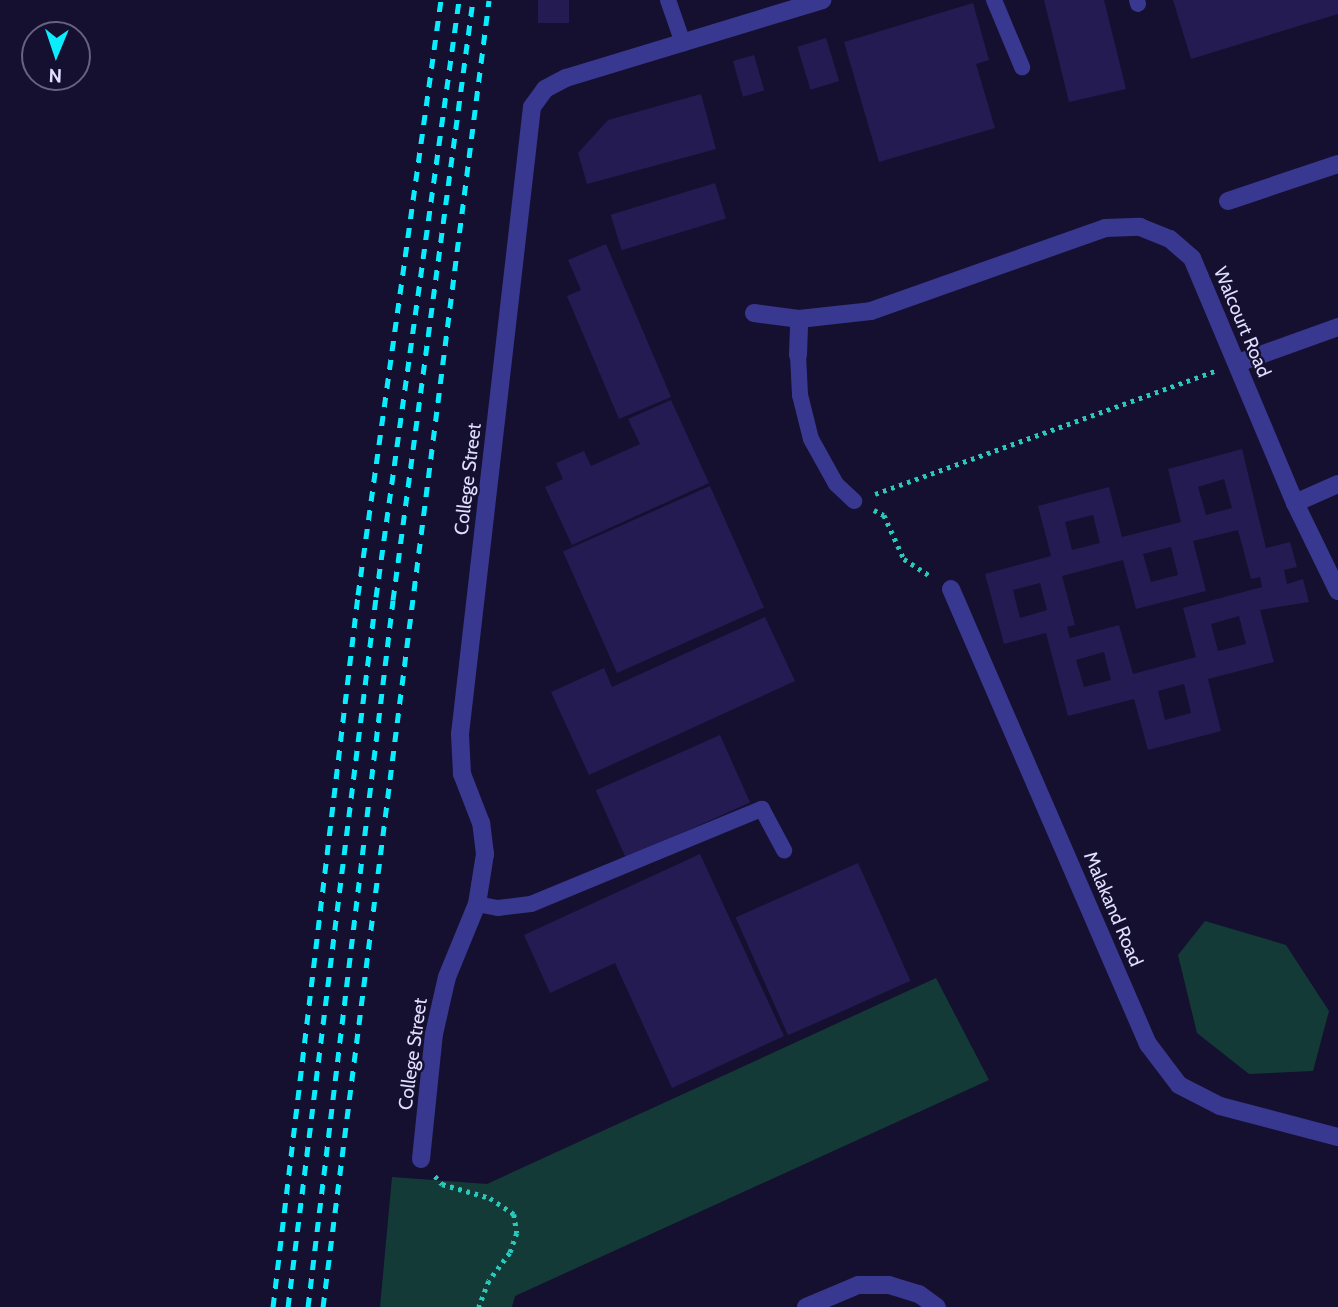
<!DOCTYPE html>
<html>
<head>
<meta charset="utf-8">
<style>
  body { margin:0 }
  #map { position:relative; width:1338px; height:1307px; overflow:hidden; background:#15102f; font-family:Cabin,sans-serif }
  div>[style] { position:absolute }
  .green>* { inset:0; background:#133a37 }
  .building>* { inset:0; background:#241b52; transform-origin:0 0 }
  .path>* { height:4.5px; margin-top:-2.25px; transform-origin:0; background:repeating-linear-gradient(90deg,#28c9bb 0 3.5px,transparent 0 8.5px) }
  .service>* { height:16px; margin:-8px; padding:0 8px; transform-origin:8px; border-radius:8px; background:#393891 }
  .minor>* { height:18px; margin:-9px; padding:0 9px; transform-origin:9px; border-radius:9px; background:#393891 }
  .rail>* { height:5px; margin-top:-2.5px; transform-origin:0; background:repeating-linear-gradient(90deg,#0aedff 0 10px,transparent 0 19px) }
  span { translate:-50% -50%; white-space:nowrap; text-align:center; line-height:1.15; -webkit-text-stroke:5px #15102f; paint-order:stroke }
  .street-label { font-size:19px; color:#e1deff }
  .north { position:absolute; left:21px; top:21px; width:70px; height:70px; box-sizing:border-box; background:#15102f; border:2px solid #676282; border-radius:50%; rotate:182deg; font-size:19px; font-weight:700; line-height:28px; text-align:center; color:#e1deff }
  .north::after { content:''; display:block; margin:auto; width:24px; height:32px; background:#0aedff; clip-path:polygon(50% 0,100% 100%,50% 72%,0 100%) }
</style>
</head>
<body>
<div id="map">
  <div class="green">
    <i style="clip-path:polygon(1205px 921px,1286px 945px,1329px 1011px,1313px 1071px,1249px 1074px,1197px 1033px,1178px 955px)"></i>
    <i style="clip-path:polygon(936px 978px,989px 1080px,515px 1296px,512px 1307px,380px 1307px,392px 1177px,487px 1184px)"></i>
  </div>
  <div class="building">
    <i style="left:538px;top:0;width:31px;height:23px"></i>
    <i style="clip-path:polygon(1044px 0,1104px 0,1126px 89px,1069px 102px)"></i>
    <i style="clip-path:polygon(1173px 0,1338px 0,1338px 14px,1191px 59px)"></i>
    <i style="clip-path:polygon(973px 3px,989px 60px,976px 64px,995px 128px,879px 162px,844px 42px)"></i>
    <i style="left:826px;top:38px;width:45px;height:30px;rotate:73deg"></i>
    <i style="left:754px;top:55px;width:37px;height:22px;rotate:74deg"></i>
    <i style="clip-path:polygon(701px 94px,716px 149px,587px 184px,578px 153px,608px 120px)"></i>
    <i style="left:715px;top:183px;width:37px;height:109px;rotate:73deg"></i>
    <i style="clip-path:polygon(606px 244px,671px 397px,619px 419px,567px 296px,581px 290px,568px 260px)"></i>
    <i style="clip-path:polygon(671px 400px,709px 483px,572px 545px,545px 487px,563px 479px,556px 463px,584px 451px,591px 466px,640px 444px,628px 419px)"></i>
    <i style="clip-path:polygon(evenodd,1242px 449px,1266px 548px,1290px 542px,1297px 567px,1284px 570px,1287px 584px,1303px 579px,1309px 602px,1260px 610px,1274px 662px,1208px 679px,1221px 731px,1148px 750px,1134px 699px,1068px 716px,1046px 633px,1004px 644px,985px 574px,1051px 556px,1038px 506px,1109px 487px,1122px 537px,1181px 522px,1168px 469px,1242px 449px,1224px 479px,1232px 508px,1206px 515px,1198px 487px,1224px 479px,1242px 449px,1093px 515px,1100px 543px,1072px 550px,1065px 522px,1093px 515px,1242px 449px,1238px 530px,1251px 579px,1260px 577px,1262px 587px,1183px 608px,1196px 657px,1133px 674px,1119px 625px,1070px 638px,1067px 627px,1075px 625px,1062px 576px,1123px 560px,1136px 609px,1206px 591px,1193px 541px,1238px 530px,1242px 449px,1171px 547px,1178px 575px,1151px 582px,1143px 554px,1171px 547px,1242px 449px,1040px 583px,1047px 610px,1020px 618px,1013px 590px,1040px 583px,1242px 449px,1239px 616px,1246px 644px,1218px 651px,1211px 624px,1239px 616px,1242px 449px,1104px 652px,1111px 680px,1084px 687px,1076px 660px,1104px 652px,1242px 449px,1184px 684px,1191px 713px,1165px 720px,1158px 691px,1184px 684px)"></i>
    <i style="left:710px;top:486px;width:133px;height:161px;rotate:66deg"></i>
    <i style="clip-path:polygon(765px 617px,795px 681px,589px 775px,551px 692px,604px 668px,612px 687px)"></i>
    <i style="left:720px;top:735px;width:74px;height:136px;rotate:66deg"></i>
    <i style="clip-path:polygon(700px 854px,784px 1036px,672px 1088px,615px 963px,550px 993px,524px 935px)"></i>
    <i style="left:858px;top:863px;width:129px;height:134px;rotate:66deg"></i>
  </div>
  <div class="path">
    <i style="left:875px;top:494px;width:362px;rotate:-19.9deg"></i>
    <i style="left:874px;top:510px;width:11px;rotate:27deg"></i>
    <i style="left:884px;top:515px;width:48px;rotate:65.6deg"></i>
    <i style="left:904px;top:559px;width:33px;rotate:33deg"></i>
    <i style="left:435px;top:1176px;width:11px;rotate:49deg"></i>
    <i style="left:442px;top:1184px;width:50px;rotate:16.3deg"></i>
    <i style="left:490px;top:1198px;width:29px;rotate:34deg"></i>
    <i style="left:514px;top:1214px;width:19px;rotate:81deg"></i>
    <i style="left:517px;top:1233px;width:21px;rotate:109deg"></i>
    <i style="left:510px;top:1253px;width:35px;rotate:127deg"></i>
    <i style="left:489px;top:1281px;width:28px;rotate:111deg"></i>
  </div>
  <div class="service">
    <i style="left:668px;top:0;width:46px;rotate:70.8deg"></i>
    <i style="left:994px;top:0;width:73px;rotate:67.3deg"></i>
    <i style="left:1137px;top:0;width:4px;rotate:76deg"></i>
    <i style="left:798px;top:355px;width:40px;rotate:87.1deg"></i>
    <i style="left:800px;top:395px;width:45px;rotate:76deg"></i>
    <i style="left:811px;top:439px;width:51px;rotate:60.9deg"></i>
    <i style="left:836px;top:484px;width:25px;rotate:43deg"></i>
    <i style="left:477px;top:904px;width:21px;rotate:11deg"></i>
    <i style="left:498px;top:908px;width:33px;rotate:-7deg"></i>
    <i style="left:531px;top:904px;width:250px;rotate:-22.4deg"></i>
    <i style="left:762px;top:809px;width:47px;rotate:61.8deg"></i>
  </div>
  <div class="minor">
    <i style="left:1228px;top:201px;width:116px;rotate:-18.6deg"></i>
    <i style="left:754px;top:313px;width:45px;rotate:7.6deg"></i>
    <i style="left:799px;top:319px;width:72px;rotate:-6.3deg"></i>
    <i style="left:871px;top:311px;width:248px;rotate:-19.5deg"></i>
    <i style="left:1105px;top:228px;width:35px;rotate:-2deg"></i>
    <i style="left:1140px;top:227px;width:32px;rotate:22deg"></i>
    <i style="left:1170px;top:239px;width:29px;rotate:41deg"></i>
    <i style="left:1192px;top:258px;width:266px;rotate:67.2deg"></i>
    <i style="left:1295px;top:503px;width:98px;rotate:64deg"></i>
    <i style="left:798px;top:355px;width:36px;rotate:-88deg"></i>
    <i style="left:1238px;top:363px;width:106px;rotate:-19.8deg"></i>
    <i style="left:1295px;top:503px;width:47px;rotate:-23.8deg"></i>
    <i style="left:951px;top:589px;width:496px;rotate:66.6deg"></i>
    <i style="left:1148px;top:1044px;width:51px;rotate:52.9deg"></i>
    <i style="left:1179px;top:1085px;width:46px;rotate:27.1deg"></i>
    <i style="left:1220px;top:1106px;width:122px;rotate:14.7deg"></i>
    <i style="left:421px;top:1159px;width:126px;rotate:-84.1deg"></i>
    <i style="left:434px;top:1034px;width:58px;rotate:-77.2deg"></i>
    <i style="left:447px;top:977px;width:79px;rotate:-67.7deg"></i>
    <i style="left:477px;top:904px;width:51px;rotate:-80.9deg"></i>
    <i style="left:485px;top:854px;width:31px;rotate:-97deg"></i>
    <i style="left:481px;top:823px;width:53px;rotate:-111.2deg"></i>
    <i style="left:462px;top:774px;width:40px;rotate:-92.9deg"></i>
    <i style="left:460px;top:734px;width:631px;rotate:-83.45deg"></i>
    <i style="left:532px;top:107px;width:22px;rotate:-54deg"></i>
    <i style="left:545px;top:89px;width:24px;rotate:-28deg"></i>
    <i style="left:566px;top:78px;width:268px;rotate:-16.9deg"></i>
    <i style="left:806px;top:1307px;width:56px;rotate:-22.9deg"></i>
    <i style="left:858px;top:1285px;width:31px"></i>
    <i style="left:889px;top:1285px;width:31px;rotate:17deg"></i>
    <i style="left:919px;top:1294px;width:22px;rotate:36deg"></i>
  </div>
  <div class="rail">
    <i style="left:273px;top:1307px;width:717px;rotate:-83.19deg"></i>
    <i style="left:358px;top:595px;width:601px;rotate:-82.06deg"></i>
    <i style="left:288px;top:1307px;width:715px;rotate:-82.93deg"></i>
    <i style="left:376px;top:597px;width:603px;rotate:-82.08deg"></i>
    <i style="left:308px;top:1307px;width:712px;rotate:-83.14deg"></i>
    <i style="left:393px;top:600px;width:605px;rotate:-82.41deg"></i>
    <i style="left:323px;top:1307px;width:1317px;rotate:-82.76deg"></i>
  </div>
  <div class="street-label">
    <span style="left:1242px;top:322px;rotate:67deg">Walcourt Road</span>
    <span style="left:468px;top:479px;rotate:-83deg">College Street</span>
    <span style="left:1113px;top:909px;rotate:67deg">Malakand Road</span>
    <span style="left:413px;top:1054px;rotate:-82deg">College Street</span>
  </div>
  <div class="north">N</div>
</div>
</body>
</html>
